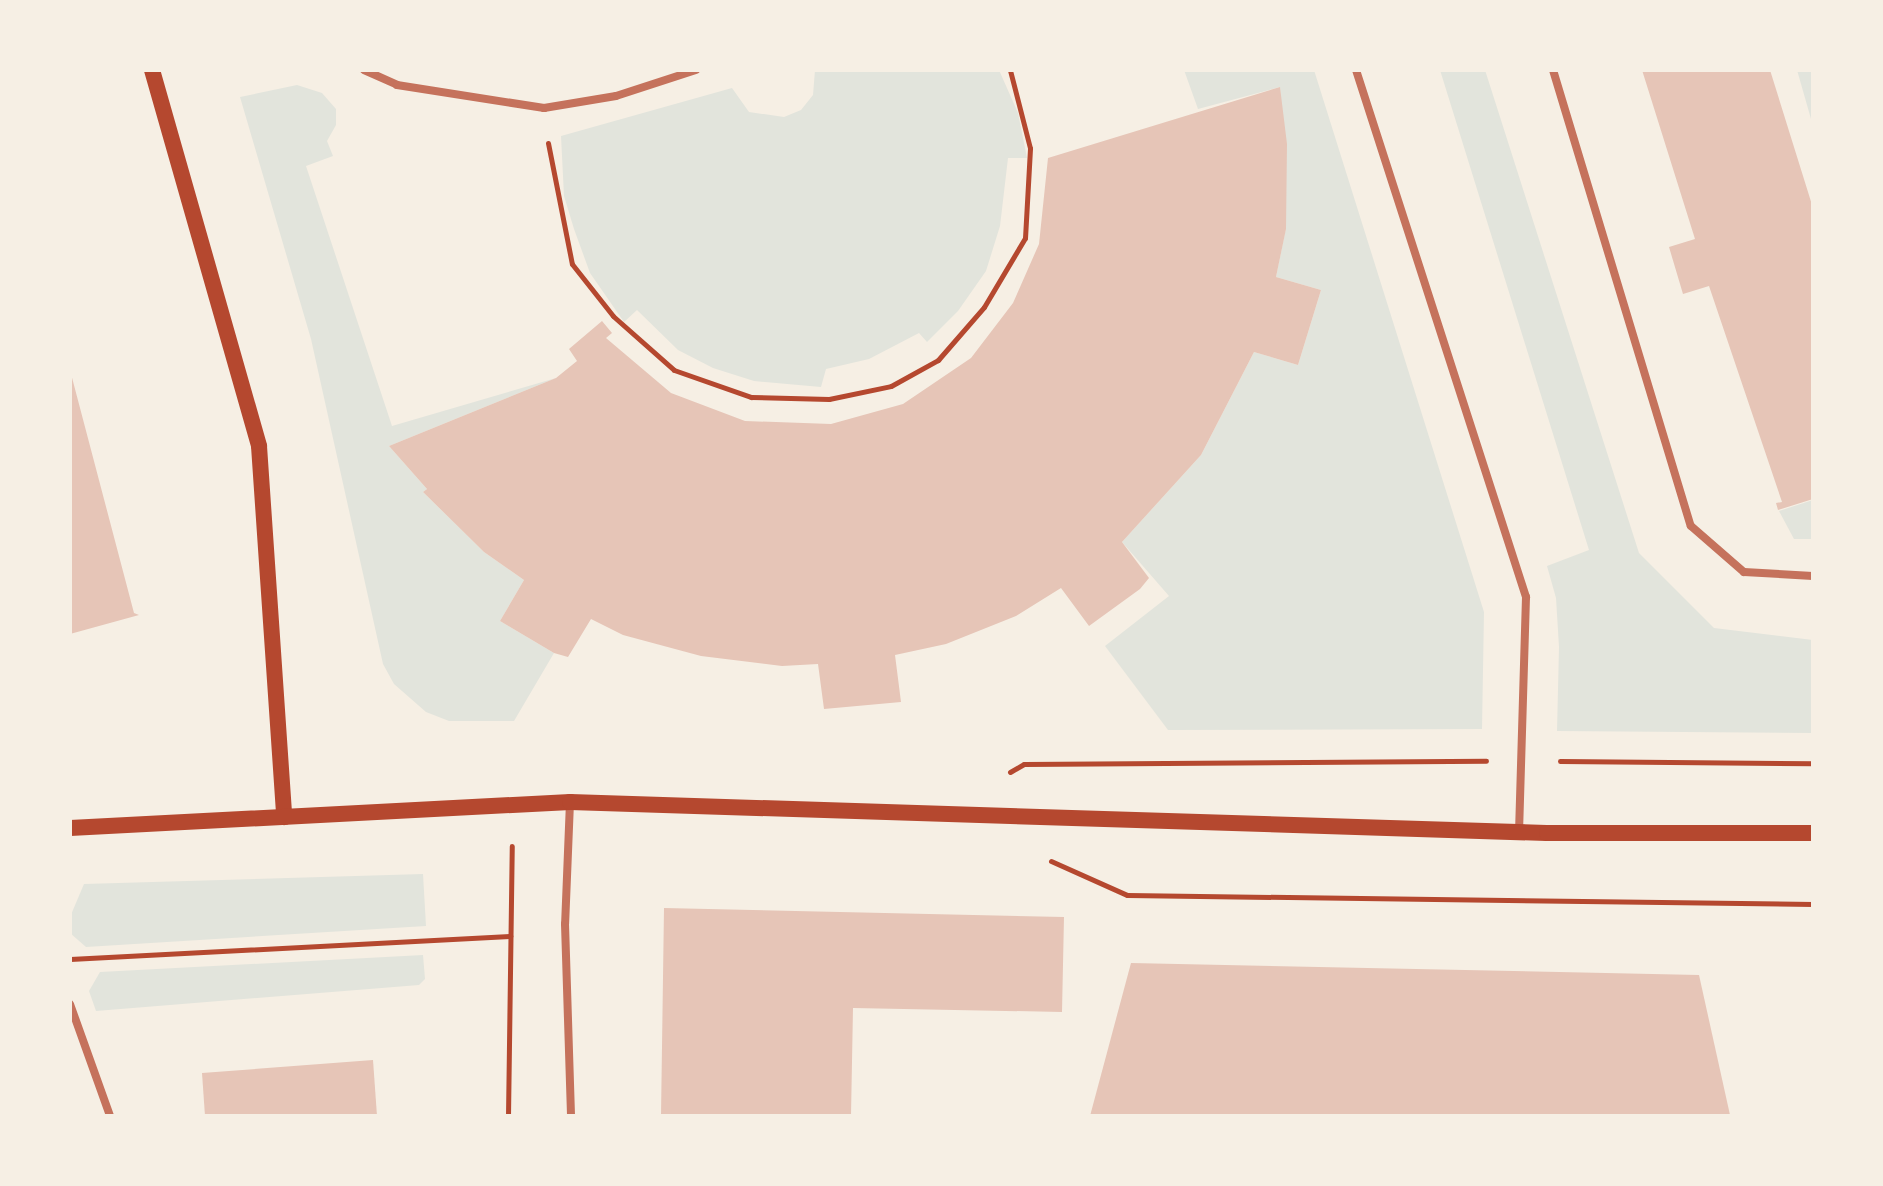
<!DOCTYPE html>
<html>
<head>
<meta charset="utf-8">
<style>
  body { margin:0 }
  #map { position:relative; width:1883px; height:1186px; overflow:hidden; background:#f6efe4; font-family:"Nunito Sans",sans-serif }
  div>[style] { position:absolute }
  .green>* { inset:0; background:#e2e4dc }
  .building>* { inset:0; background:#e6c5b7 }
  .path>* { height:5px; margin:-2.5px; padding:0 2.5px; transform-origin:2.5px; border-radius:2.5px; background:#b5482f }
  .minor>* { height:8px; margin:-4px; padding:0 4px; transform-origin:4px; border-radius:4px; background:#c5725c }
  .secondary>* { height:16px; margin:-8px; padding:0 8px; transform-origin:8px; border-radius:8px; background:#b5482f }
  span { translate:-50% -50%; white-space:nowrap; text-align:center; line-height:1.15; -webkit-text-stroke:8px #f6efe4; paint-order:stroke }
  .frame { position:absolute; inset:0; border:72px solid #f6efe4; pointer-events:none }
</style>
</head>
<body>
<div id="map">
  <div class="green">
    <i style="clip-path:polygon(815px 70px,999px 70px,1018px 113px,1027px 158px,1008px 158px,1000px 226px,986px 271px,958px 311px,927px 342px,919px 333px,869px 359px,826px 369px,821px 387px,754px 381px,713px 368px,678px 350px,637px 310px,624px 322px,590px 273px,574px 229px,564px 196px,561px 136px,732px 88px,749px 112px,784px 117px,801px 110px,813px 95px)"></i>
    <i style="clip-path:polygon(1184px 70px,1314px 70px,1484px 612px,1482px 729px,1168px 730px,1105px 646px,1169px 596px,1122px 542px,1201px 455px,1254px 352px,1298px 365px,1321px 290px,1276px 277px,1286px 228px,1280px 87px,1198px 109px)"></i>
    <i style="clip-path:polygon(1440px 70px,1485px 70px,1639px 553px,1714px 628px,1813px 640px,1813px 733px,1557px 731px,1559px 647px,1556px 598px,1547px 566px,1589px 550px)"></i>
    <i style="clip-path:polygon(1797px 70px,1813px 70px,1813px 126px)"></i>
    <i style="clip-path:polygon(297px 85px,322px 93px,336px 109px,336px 125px,327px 141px,333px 156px,306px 166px,392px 426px,556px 378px,389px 446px,427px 489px,423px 492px,484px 552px,524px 580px,500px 621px,554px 653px,514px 721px,449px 721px,426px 712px,394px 684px,383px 664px,311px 339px,240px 97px)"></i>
    <i style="clip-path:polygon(1813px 500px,1813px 539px,1794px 539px,1779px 511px)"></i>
    <i style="clip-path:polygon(423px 874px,426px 926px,86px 947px,70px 933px,70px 917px,84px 884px)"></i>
    <i style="clip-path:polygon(423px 955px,425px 979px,419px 985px,96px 1011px,89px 991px,100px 972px)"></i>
  </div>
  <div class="building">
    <i style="clip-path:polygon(1642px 70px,1770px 70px,1813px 208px,1813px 499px,1778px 510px,1776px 503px,1782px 502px,1709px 286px,1683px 294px,1669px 247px,1695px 239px)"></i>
    <i style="clip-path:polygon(1280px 87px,1287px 144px,1286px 229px,1276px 277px,1321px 290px,1298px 365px,1254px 352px,1201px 455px,1122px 542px,1149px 578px,1140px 589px,1089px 626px,1061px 588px,1016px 616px,946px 644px,895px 655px,901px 702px,824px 709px,818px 664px,782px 666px,701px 656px,623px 635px,591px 619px,568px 657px,554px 653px,500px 621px,524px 580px,484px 552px,423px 492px,427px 489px,389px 446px,556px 378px,577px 361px,569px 349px,602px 321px,612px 333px,606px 338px,671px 393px,745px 421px,831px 424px,903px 404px,971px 358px,1013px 303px,1039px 244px,1048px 158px)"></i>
    <i style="clip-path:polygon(70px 370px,134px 613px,139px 615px,70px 634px)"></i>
    <i style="clip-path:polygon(664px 908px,1064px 917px,1062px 1012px,853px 1008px,851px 1116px,661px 1116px)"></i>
    <i style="clip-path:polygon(1131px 963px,1699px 975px,1730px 1115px,1090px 1116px)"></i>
    <i style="clip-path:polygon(373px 1060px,377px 1116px,205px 1116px,202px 1073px)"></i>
  </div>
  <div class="path">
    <i style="left:548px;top:143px;width:123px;rotate:78.8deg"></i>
    <i style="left:572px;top:264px;width:66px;rotate:51.7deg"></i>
    <i style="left:613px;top:316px;width:81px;rotate:41.5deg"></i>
    <i style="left:674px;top:370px;width:82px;rotate:19.3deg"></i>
    <i style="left:751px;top:397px;width:78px;rotate:1.5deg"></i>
    <i style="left:829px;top:399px;width:63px;rotate:-11.8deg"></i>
    <i style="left:891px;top:386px;width:54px;rotate:-29deg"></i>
    <i style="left:938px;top:360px;width:70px;rotate:-49deg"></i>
    <i style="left:984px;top:307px;width:80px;rotate:-59.3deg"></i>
    <i style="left:1025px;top:238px;width:90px;rotate:-86.8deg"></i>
    <i style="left:1030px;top:148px;width:81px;rotate:-104.4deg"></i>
    <i style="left:1560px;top:761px;width:253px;rotate:0.5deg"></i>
    <i style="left:1010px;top:772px;width:16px;rotate:-30deg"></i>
    <i style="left:1024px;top:764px;width:462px;rotate:-0.4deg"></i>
    <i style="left:1051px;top:861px;width:83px;rotate:24.1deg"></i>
    <i style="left:1127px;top:895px;width:686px;rotate:0.75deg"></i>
    <i style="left:70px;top:959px;width:441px;rotate:-3deg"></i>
    <i style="left:508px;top:1116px;width:270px;rotate:-89.2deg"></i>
  </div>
  <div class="minor">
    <i style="left:364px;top:70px;width:36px;rotate:24deg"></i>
    <i style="left:397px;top:85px;width:149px;rotate:8.9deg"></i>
    <i style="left:544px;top:108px;width:73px;rotate:-9.5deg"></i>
    <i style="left:616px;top:96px;width:84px;rotate:-18deg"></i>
    <i style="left:1356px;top:70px;width:554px;rotate:72.12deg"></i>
    <i style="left:1526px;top:597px;width:235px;rotate:91.7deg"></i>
    <i style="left:1553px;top:70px;width:476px;rotate:73.2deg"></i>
    <i style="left:1691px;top:526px;width:70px;rotate:41deg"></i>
    <i style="left:1744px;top:572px;width:69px;rotate:3.3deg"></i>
    <i style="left:570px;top:802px;width:122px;rotate:92.3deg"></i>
    <i style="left:565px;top:924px;width:192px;rotate:88.2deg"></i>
    <i style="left:70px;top:1004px;width:119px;rotate:70.3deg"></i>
  </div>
  <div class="secondary">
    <i style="left:152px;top:70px;width:391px;rotate:74.1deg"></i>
    <i style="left:259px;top:446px;width:372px;rotate:86.1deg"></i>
    <i style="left:70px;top:828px;width:501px;rotate:-2.98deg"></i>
    <i style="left:570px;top:802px;width:977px;rotate:1.82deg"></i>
    <i style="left:1547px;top:833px;width:266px"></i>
  </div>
  <div class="frame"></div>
</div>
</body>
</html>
